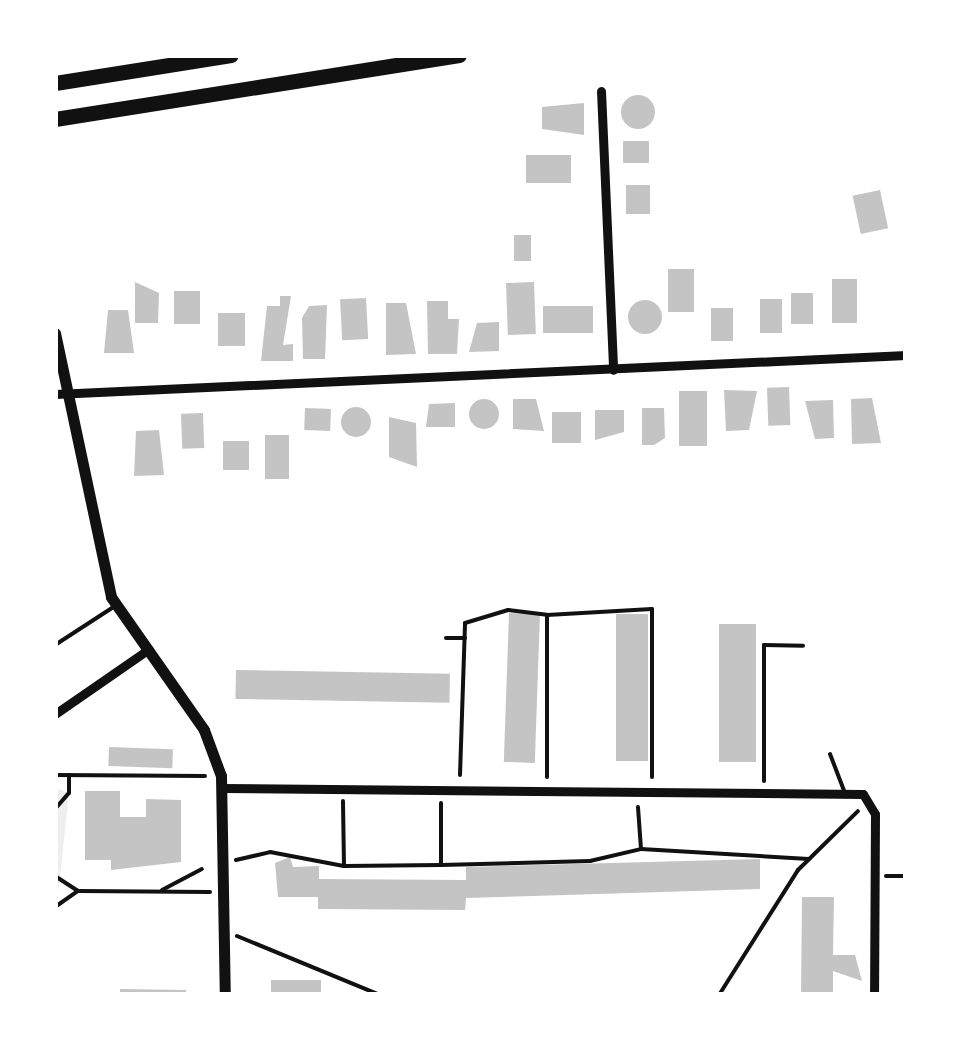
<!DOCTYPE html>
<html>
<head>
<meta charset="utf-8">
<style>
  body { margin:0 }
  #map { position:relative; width:961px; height:1050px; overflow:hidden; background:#fff; font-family:Lato,sans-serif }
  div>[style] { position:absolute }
  .green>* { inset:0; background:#eee }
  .building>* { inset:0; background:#c4c4c4; transform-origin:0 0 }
  .round { border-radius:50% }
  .path>* { height:4px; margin:-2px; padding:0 2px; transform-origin:2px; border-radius:2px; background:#111 }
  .service>* { height:4px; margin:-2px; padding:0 2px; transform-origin:2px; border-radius:2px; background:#111 }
  .minor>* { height:9px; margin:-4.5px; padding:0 4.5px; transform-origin:4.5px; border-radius:4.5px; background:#111 }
  .tertiary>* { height:11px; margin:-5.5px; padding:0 5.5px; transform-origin:5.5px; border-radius:5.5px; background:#111 }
  .motorway>* { height:15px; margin:-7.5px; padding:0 7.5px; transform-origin:7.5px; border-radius:7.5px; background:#111 }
  span { translate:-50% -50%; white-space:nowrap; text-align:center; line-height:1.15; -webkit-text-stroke:10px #fff; paint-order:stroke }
  .frame { position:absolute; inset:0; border:58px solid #fff; pointer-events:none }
</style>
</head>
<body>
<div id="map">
  <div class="green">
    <i style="clip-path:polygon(55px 788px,69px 793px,55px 922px)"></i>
  </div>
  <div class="building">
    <i class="round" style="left:621px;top:95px;width:34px;height:34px"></i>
    <i style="clip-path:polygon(584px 103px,584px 135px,542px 129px,542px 107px)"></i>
    <i style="left:623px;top:141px;width:26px;height:22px"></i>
    <i style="left:571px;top:155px;width:28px;height:45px;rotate:90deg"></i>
    <i style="left:626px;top:185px;width:24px;height:29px"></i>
    <i style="left:880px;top:190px;width:39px;height:28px;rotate:78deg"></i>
    <i style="left:514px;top:235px;width:17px;height:26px"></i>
    <i style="left:668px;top:269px;width:26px;height:43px"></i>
    <i style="left:857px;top:279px;width:44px;height:25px;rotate:90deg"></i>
    <i style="clip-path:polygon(135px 282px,159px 293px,158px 323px,135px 323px)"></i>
    <i style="left:534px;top:282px;width:52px;height:28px;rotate:88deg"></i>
    <i style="left:200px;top:291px;width:33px;height:26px;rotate:90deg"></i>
    <i style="left:791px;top:293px;width:22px;height:31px"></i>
    <i style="clip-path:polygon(280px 296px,291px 296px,283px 345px,293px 344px,293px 361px,261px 361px,267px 306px,280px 306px)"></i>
    <i style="left:366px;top:298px;width:41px;height:26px;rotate:87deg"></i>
    <i style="left:760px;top:299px;width:22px;height:34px"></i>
    <i class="round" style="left:628px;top:300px;width:34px;height:34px"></i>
    <i style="clip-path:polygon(427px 301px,448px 301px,448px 319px,459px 319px,457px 354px,428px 354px)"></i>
    <i style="clip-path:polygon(386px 303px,406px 303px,416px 354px,386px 355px)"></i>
    <i style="clip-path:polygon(327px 305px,325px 359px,303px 359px,302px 318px,309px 306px)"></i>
    <i style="left:593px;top:306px;width:27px;height:50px;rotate:90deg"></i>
    <i style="left:711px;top:308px;width:22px;height:33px"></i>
    <i style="clip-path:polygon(108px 310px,128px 310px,134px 353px,104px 353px)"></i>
    <i style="left:218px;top:313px;width:27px;height:33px"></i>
    <i style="clip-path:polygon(499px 322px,499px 351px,469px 352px,477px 323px)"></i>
    <i style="left:789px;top:387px;width:38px;height:22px;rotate:88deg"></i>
    <i style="clip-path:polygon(724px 390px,757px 391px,749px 430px,726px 431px)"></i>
    <i style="left:707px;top:391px;width:55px;height:28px;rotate:90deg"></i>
    <i style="clip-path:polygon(872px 398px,881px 443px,852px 444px,851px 399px)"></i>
    <i style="clip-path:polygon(513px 399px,536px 399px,544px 431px,513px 429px)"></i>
    <i class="round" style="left:469px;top:399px;width:30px;height:30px"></i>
    <i style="clip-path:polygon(833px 400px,834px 438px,815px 439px,805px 401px)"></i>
    <i style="clip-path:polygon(455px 403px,455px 427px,426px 427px,429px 404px)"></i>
    <i class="round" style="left:341px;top:407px;width:30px;height:30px"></i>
    <i style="left:305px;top:408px;width:26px;height:22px;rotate:2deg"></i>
    <i style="clip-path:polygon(642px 408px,664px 408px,665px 438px,654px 445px,642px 445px)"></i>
    <i style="clip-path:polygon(595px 410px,624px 410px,624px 432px,595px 440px)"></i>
    <i style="left:552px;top:412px;width:29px;height:31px"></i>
    <i style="left:203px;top:413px;width:35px;height:22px;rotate:88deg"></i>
    <i style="clip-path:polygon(389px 417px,416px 423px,417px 467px,389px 457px)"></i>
    <i style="clip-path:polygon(159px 430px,164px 475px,134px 476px,136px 431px)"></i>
    <i style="left:265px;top:435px;width:24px;height:44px"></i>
    <i style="left:223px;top:441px;width:26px;height:29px"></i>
    <i style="left:509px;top:613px;width:31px;height:149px;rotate:2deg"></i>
    <i style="left:616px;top:614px;width:32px;height:147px"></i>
    <i style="left:719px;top:624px;width:37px;height:138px"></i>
    <i style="left:236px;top:670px;width:214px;height:29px;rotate:1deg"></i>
    <i style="left:109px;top:747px;width:64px;height:19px;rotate:2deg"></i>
    <i style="clip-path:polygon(85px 791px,120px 791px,120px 817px,146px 817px,146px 799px,181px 800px,181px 862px,111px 870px,111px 860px,85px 860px)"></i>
    <i style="clip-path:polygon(290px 857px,293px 867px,319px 866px,319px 879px,466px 880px,466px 867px,760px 859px,760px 889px,466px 898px,465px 910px,318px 909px,318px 897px,278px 897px,275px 863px)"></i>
    <i style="clip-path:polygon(802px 897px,834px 897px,833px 955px,855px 955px,862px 981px,833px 971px,833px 995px,801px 995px)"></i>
    <i style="left:271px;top:980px;width:50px;height:15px"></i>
    <i style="clip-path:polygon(120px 989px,186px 990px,186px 995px,120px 995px)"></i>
  </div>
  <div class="path">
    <i style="left:446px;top:638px;width:19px"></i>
    <i style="left:55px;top:775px;width:150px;rotate:0.4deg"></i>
    <i style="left:460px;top:775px;width:152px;rotate:-88.1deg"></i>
    <i style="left:465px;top:623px;width:45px;rotate:-16.8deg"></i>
    <i style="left:508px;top:610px;width:39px;rotate:7deg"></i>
    <i style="left:547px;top:777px;width:162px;rotate:-90deg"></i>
    <i style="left:547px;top:615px;width:105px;rotate:-3.3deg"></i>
    <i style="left:652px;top:609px;width:168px;rotate:90deg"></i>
    <i style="left:764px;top:781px;width:136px;rotate:-90deg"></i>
    <i style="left:764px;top:645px;width:39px;rotate:1deg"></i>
    <i style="left:55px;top:809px;width:21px;rotate:-49deg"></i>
    <i style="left:69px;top:793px;width:18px;rotate:-90deg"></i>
    <i style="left:641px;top:849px;width:168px;rotate:3.4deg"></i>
    <i style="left:236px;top:860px;width:35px;rotate:-13deg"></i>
    <i style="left:270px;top:852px;width:75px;rotate:10.7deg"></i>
    <i style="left:344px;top:866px;width:65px;rotate:-90.9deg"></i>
    <i style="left:441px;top:865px;width:149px;rotate:-1.5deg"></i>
    <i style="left:590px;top:861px;width:52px;rotate:-13.2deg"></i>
    <i style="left:641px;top:849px;width:42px;rotate:-94.1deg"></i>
    <i style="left:344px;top:866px;width:97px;rotate:-0.6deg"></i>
    <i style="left:441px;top:865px;width:62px;rotate:-90deg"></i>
    <i style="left:55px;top:876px;width:27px;rotate:33deg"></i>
    <i style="left:78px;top:891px;width:132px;rotate:0.4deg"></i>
    <i style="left:886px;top:876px;width:20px"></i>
    <i style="left:162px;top:890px;width:45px;rotate:-27.7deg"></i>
    <i style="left:55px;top:907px;width:28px;rotate:-35deg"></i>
    <i style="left:237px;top:936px;width:155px;rotate:22.4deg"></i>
    <i style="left:719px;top:995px;width:148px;rotate:-57.7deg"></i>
    <i style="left:798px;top:870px;width:84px;rotate:-44.5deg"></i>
  </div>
  <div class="service">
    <i style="left:55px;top:645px;width:72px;rotate:-33deg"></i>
    <i style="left:830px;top:754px;width:39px;rotate:69deg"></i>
  </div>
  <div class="minor">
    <i style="left:601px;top:91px;width:279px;rotate:87.5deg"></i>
    <i style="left:55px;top:394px;width:852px;rotate:-2.62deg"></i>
    <i style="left:55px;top:714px;width:114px;rotate:-34.7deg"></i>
    <i style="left:223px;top:788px;width:640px;rotate:0.54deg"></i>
    <i style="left:863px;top:794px;width:23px;rotate:59deg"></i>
    <i style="left:875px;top:814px;width:181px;rotate:90.3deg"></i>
  </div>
  <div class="tertiary">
    <i style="left:55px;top:333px;width:270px;rotate:78deg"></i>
    <i style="left:111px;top:597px;width:162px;rotate:55deg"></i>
    <i style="left:204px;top:730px;width:49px;rotate:69.7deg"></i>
    <i style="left:221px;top:776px;width:219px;rotate:89deg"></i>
  </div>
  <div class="motorway">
    <i style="left:55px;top:83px;width:178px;rotate:-9deg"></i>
    <i style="left:55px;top:119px;width:409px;rotate:-9deg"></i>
  </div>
  <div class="frame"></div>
</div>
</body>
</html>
